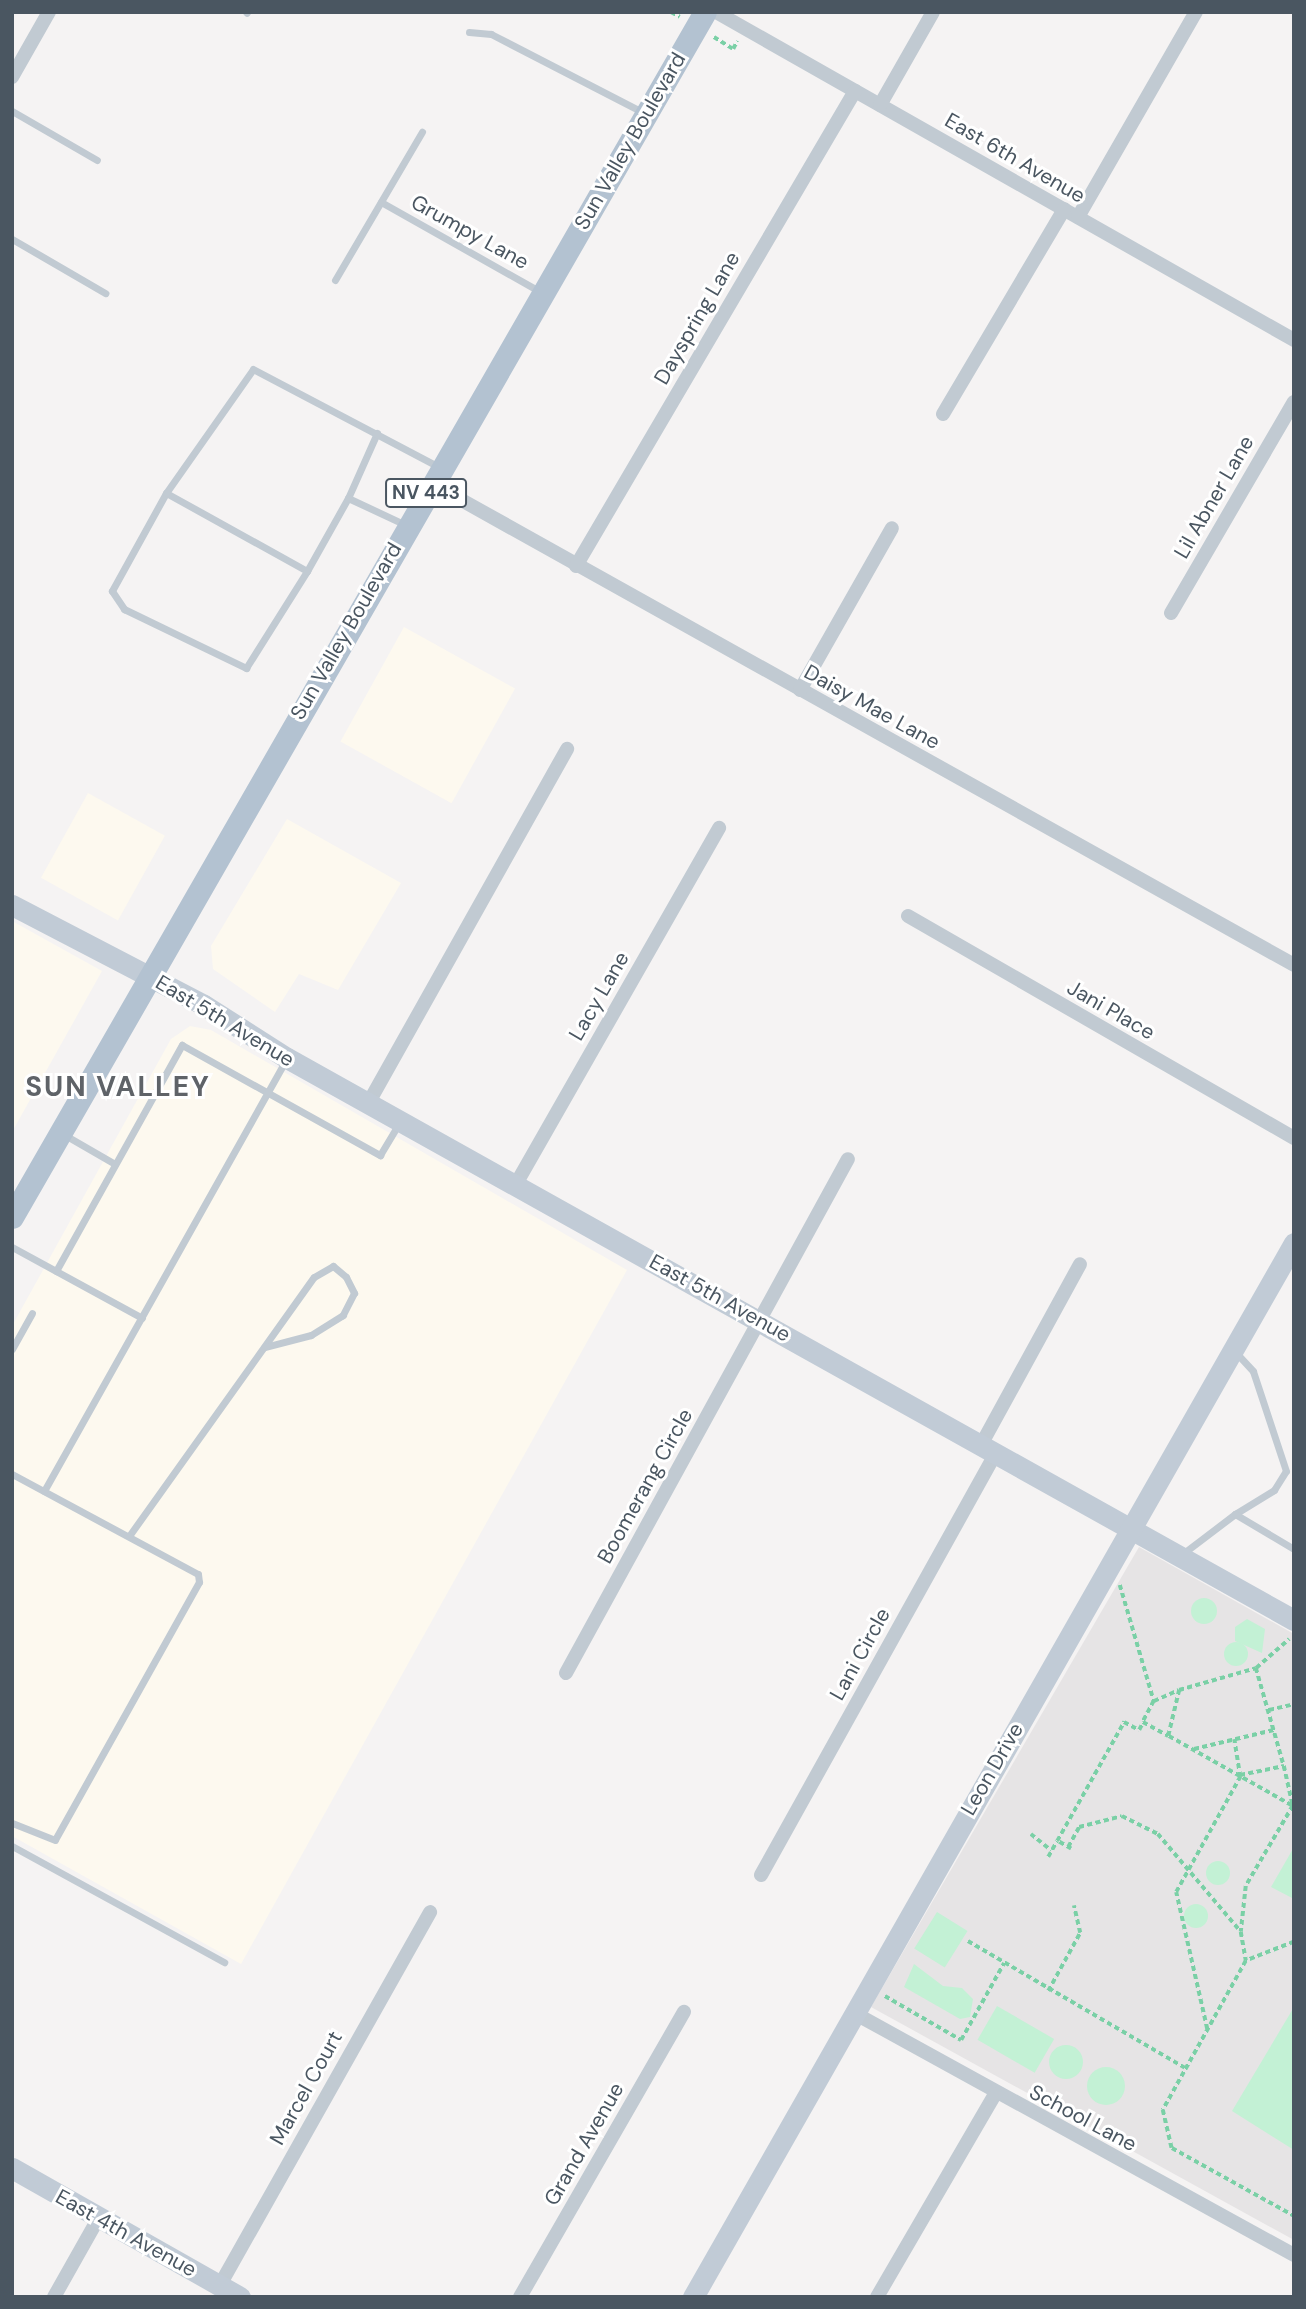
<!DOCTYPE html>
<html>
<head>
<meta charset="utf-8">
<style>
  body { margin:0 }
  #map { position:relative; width:1306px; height:2309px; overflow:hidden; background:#f5f3f3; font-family:"DM Sans",sans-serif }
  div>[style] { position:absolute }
  .commercial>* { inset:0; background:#fdf9ef; transform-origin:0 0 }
  .education>* { inset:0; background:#e6e4e5 }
  .green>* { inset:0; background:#c3f1d5; transform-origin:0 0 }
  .round { border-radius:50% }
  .path>* { height:3.5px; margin-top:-1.75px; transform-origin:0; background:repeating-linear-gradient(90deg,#7ad0a6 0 5px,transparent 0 8.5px) }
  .lane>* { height:7px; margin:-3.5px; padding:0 3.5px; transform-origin:3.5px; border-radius:3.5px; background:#c1cad2 }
  .street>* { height:14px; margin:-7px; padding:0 7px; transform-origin:7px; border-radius:7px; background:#c1cad2 }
  .secondary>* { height:21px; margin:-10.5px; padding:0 10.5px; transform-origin:10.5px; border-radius:10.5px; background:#c1cbd6 }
  .primary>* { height:23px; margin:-11.5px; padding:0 11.5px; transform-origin:11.5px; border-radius:11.5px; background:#b3c2d1 }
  span { translate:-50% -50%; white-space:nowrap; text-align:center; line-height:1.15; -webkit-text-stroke:6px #fff; paint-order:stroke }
  .shield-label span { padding:2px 5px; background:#fff; border:2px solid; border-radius:5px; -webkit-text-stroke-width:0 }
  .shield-label { font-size:19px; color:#4a5661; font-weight:700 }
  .street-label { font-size:21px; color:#4a5661 }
  .district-label { font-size:28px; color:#5f6368; font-weight:700; letter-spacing:2px }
  .frame { position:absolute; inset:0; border:14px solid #4a5661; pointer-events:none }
</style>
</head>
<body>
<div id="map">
  <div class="commercial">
    <i style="left:404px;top:627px;width:127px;height:131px;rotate:29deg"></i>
    <i style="left:88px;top:793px;width:88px;height:97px;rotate:29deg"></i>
    <i style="clip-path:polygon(287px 819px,401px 883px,338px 990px,299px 974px,275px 1012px,213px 969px,211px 946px)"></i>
    <i style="clip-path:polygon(12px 921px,102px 971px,12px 1132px)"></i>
    <i style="clip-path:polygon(190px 1026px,211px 1030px,627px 1270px,241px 1964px,12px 1836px,12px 1326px,171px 1039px)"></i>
  </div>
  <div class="education">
    <i style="clip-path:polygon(1139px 1547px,1294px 1634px,1294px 2240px,871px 2007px)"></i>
  </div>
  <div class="green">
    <i class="round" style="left:1191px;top:1598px;width:26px;height:26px"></i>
    <i style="clip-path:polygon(1247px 1619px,1265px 1629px,1262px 1653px,1235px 1641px,1235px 1627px)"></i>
    <i class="round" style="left:1224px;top:1642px;width:24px;height:24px"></i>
    <i style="clip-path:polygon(1294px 1847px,1294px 1899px,1271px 1887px)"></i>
    <i class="round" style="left:1206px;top:1861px;width:24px;height:24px"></i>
    <i class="round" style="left:1184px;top:1904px;width:24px;height:24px"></i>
    <i style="left:937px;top:1912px;width:36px;height:43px;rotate:32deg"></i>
    <i style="clip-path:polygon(914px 1964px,943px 1986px,962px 1988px,973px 1999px,970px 2017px,960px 2019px,904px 1987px)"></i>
    <i style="left:997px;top:2006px;width:66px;height:39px;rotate:30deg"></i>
    <i style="clip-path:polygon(1294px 2007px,1294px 2150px,1232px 2111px)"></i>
    <i class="round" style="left:1049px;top:2045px;width:34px;height:34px"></i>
    <i class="round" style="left:1087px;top:2067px;width:38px;height:38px"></i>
  </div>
  <div class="path">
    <i style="left:671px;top:12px;width:10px;rotate:29deg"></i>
    <i style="left:714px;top:37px;width:22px;rotate:32deg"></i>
    <i style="left:733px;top:49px;width:9px;rotate:-63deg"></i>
    <i style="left:1120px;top:1585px;width:121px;rotate:73.7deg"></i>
    <i style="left:1154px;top:1701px;width:24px;rotate:118deg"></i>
    <i style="left:1256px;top:1668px;width:44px;rotate:-41.3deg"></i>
    <i style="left:1154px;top:1701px;width:27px;rotate:-24deg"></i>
    <i style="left:1269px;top:1710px;width:26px;rotate:-13deg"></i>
    <i style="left:1169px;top:1736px;width:142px;rotate:29.4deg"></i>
    <i style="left:1293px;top:1806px;width:93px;rotate:120.4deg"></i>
    <i style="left:1246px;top:1886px;width:46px;rotate:96.2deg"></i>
    <i style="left:1194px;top:1749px;width:82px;rotate:-13.4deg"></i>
    <i style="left:1240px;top:1775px;width:45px;rotate:-11.6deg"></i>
    <i style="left:1284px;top:1766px;width:41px;rotate:77.3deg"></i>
    <i style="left:1031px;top:1834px;width:26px;rotate:39deg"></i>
    <i style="left:1068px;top:1847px;width:23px;rotate:-61deg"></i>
    <i style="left:1079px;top:1827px;width:44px;rotate:-14.3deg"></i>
    <i style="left:1122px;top:1816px;width:40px;rotate:26.6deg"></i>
    <i style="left:1158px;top:1834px;width:128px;rotate:49.7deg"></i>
    <i style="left:1241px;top:1932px;width:29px;rotate:80deg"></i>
    <i style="left:1071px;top:1849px;width:16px;rotate:-150deg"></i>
    <i style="left:1057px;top:1841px;width:137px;rotate:-60.6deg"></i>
    <i style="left:1124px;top:1722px;width:17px;rotate:28deg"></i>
    <i style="left:1139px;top:1730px;width:9px;rotate:-63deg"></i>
    <i style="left:1143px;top:1722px;width:29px;rotate:29deg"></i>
    <i style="left:1168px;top:1736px;width:47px;rotate:-76.6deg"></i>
    <i style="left:1179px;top:1690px;width:80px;rotate:-15.9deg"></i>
    <i style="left:1256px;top:1668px;width:102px;rotate:74.1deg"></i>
    <i style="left:1048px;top:1857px;width:18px;rotate:-61deg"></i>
    <i style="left:968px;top:1941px;width:251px;rotate:30.3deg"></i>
    <i style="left:1294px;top:1942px;width:52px;rotate:158.4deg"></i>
    <i style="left:1246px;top:1961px;width:171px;rotate:119.1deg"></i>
    <i style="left:1163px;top:2110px;width:39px;rotate:77deg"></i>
    <i style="left:1172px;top:2148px;width:140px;rotate:29.1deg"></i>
    <i style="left:1048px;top:1991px;width:66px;rotate:-61.1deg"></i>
    <i style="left:1080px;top:1933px;width:28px;rotate:-103deg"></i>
    <i style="left:885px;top:1996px;width:88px;rotate:30.1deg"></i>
    <i style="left:961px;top:2040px;width:88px;rotate:-60.8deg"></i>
    <i style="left:1207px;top:2029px;width:140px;rotate:-102.8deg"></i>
    <i style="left:1176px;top:1892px;width:132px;rotate:-60.9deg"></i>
    <i style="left:1240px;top:1777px;width:38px;rotate:-99deg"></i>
  </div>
  <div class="lane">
    <i style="left:246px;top:12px;width:1px;rotate:45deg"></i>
    <i style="left:469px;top:32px;width:22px;rotate:5deg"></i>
    <i style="left:491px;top:34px;width:170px;rotate:27.3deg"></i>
    <i style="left:12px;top:111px;width:98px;rotate:30deg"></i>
    <i style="left:381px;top:202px;width:181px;rotate:29.4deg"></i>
    <i style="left:12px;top:239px;width:108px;rotate:30.1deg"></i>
    <i style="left:335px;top:280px;width:172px;rotate:-59.6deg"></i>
    <i style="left:377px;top:433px;width:71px;rotate:114deg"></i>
    <i style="left:348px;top:498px;width:64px;rotate:25deg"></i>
    <i style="left:166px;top:493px;width:112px;rotate:118.9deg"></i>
    <i style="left:112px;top:591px;width:22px;rotate:56deg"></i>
    <i style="left:124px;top:609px;width:136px;rotate:25.8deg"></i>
    <i style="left:246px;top:668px;width:115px;rotate:-57.8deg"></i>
    <i style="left:348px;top:498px;width:84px;rotate:119.3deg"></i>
    <i style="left:307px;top:571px;width:161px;rotate:-151deg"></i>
    <i style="left:166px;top:493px;width:151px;rotate:-54.9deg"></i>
    <i style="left:253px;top:369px;width:210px;rotate:27.8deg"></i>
    <i style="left:63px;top:1134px;width:60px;rotate:30deg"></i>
    <i style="left:12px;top:1247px;width:148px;rotate:28.6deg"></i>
    <i style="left:56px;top:1271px;width:259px;rotate:-60.9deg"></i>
    <i style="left:182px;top:1045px;width:227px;rotate:29.1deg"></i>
    <i style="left:380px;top:1155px;width:39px;rotate:-59deg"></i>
    <i style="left:12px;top:1349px;width:41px;rotate:-60.9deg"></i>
    <i style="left:12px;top:1474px;width:211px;rotate:28.3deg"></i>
    <i style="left:198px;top:1574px;width:8px;rotate:83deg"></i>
    <i style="left:199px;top:1582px;width:295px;rotate:119.2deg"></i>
    <i style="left:55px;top:1840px;width:46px;rotate:-158.4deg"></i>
    <i style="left:44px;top:1491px;width:493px;rotate:-60.7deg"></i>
    <i style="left:1235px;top:1514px;width:46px;rotate:-31.6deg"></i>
    <i style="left:1274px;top:1490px;width:22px;rotate:-58deg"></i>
    <i style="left:1286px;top:1471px;width:105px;rotate:-108.3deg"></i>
    <i style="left:1253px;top:1371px;width:25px;rotate:-133deg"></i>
    <i style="left:129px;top:1536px;width:318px;rotate:-54.5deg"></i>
    <i style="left:314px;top:1277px;width:22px;rotate:-30deg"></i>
    <i style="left:333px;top:1266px;width:17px;rotate:40deg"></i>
    <i style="left:346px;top:1277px;width:18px;rotate:63deg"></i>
    <i style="left:354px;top:1293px;width:25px;rotate:117deg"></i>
    <i style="left:343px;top:1315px;width:38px;rotate:148deg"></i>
    <i style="left:311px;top:1335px;width:48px;rotate:165.4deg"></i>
    <i style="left:1181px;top:1555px;width:68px;rotate:-37.2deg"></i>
    <i style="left:1235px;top:1514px;width:69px;rotate:30.7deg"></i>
    <i style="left:12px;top:1846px;width:242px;rotate:28.7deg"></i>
  </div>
  <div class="street">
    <i style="left:716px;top:12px;width:665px;rotate:29.57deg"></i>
    <i style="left:12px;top:77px;width:75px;rotate:-60.4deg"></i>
    <i style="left:880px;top:105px;width:107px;rotate:-60.3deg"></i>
    <i style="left:1078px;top:217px;width:237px;rotate:-60.1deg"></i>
    <i style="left:943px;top:414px;width:238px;rotate:-59.4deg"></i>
    <i style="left:431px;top:483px;width:988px;rotate:29.18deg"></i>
    <i style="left:576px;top:566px;width:551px;rotate:-59.57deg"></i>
    <i style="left:1171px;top:613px;width:244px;rotate:-59.8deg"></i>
    <i style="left:800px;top:690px;width:186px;rotate:-60.4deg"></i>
    <i style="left:908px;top:916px;width:445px;rotate:29.9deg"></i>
    <i style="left:369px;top:1102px;width:405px;rotate:-60.7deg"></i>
    <i style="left:516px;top:1184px;width:410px;rotate:-60.3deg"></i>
    <i style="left:981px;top:1445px;width:206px;rotate:-61.3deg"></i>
    <i style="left:566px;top:1673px;width:586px;rotate:-61.25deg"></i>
    <i style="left:761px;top:1875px;width:483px;rotate:-60.9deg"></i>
    <i style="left:854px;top:2013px;width:502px;rotate:28.81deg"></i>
    <i style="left:220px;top:2285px;width:428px;rotate:-60.6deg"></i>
    <i style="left:54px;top:2297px;width:92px;rotate:-60.6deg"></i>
    <i style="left:520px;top:2297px;width:329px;rotate:-60.1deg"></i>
    <i style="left:877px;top:2297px;width:235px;rotate:-59.8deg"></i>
  </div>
  <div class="secondary">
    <i style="left:12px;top:905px;width:216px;rotate:27.5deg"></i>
    <i style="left:204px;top:1005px;width:98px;rotate:32.6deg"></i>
    <i style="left:287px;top:1058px;width:1153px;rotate:29.17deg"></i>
    <i style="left:12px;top:2168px;width:262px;rotate:29.5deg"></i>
    <i style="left:693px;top:2297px;width:1213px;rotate:-60.31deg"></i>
  </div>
  <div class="primary">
    <i style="left:12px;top:1217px;width:1390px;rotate:-60.1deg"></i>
  </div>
  <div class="shield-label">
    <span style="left:426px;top:493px">NV 443</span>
  </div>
  <div class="street-label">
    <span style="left:630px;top:141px;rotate:-60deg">Sun Valley Boulevard</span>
    <span style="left:1015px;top:158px;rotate:30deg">East 6th Avenue</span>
    <span style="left:470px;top:232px;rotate:29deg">Grumpy Lane</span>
    <span style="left:697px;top:318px;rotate:-60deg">Dayspring Lane</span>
    <span style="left:1214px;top:497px;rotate:-60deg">Lil Abner Lane</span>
    <span style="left:346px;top:631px;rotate:-60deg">Sun Valley Boulevard</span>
    <span style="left:872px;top:707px;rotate:29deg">Daisy Mae Lane</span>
    <span style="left:599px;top:996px;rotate:-60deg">Lacy Lane</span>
    <span style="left:1111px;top:1010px;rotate:30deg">Jani Place</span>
    <span style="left:225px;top:1021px;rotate:31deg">East 5th Avenue</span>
    <span style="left:720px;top:1298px;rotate:29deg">East 5th Avenue</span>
    <span style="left:645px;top:1486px;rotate:-61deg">Boomerang Circle</span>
    <span style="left:860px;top:1654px;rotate:-61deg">Lani Circle</span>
    <span style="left:992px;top:1769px;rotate:-60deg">Leon Drive</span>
    <span style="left:306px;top:2088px;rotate:-61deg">Marcel Court</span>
    <span style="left:1083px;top:2118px;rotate:28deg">School Lane</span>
    <span style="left:584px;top:2144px;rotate:-60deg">Grand Avenue</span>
    <span style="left:126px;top:2233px;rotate:29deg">East 4th Avenue</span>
  </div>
  <div class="district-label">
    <span style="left:118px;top:1087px">SUN VALLEY</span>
  </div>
  <div class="frame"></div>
</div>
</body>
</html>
